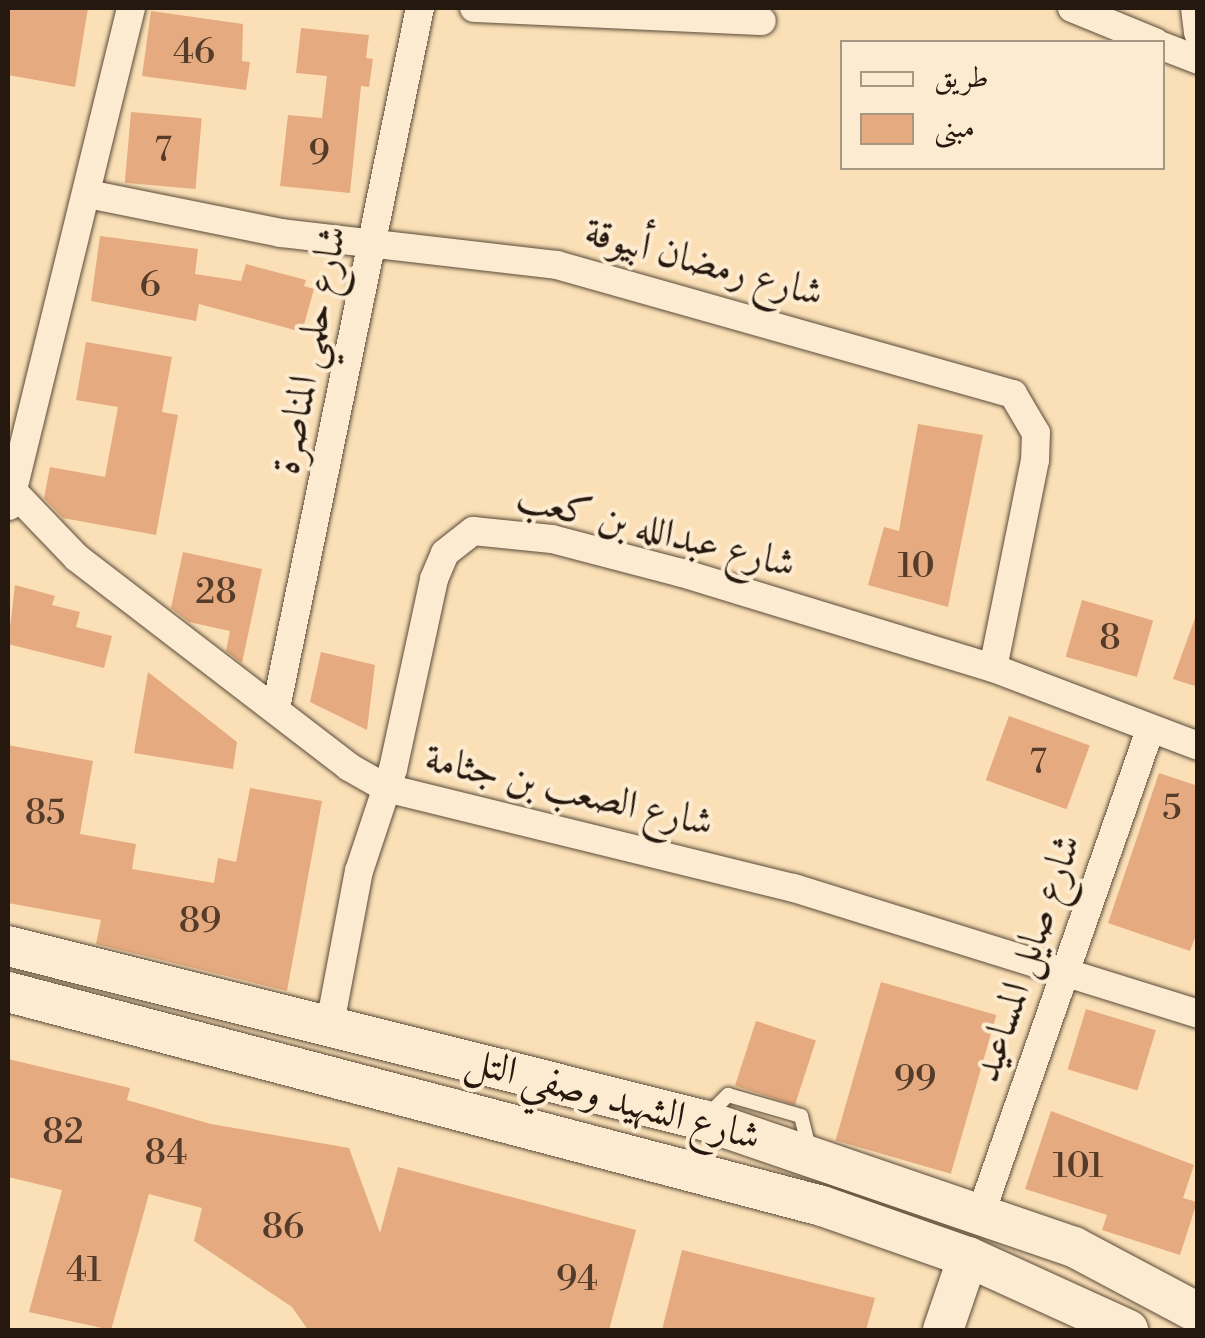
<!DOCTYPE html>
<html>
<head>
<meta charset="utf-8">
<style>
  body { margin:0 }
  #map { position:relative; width:1205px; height:1338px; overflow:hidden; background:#fbe0b7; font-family:"Libre Bodoni",Amiri,serif }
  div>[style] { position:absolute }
  .building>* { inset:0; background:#e5aa7f; transform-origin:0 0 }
  .roads { filter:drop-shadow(0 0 2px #5a4a38) drop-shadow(0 0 2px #5a4a38) }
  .lane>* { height:14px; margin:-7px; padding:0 7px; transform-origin:7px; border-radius:7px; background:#fcebd0 }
  .street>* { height:28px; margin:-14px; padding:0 14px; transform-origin:14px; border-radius:14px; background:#fcebd0 }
  .secondary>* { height:40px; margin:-20px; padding:0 20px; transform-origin:20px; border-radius:20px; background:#fcebd0 }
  span { translate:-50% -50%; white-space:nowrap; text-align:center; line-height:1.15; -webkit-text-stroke:8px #fcebd0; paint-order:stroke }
  .number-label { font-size:35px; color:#553c2a }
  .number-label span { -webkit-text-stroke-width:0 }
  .street-label { font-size:40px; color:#25180e }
  .frame { position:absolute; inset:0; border:10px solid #25180e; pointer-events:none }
  .legend { position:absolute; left:840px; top:40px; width:325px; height:130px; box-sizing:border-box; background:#fcebd0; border:2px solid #a69782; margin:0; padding:12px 18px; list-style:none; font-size:30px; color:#25180e }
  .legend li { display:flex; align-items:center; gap:20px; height:50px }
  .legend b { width:50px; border:2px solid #a69782 }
</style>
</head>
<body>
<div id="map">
  <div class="building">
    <i style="clip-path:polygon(8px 8px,88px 8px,75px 87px,8px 75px)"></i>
    <i style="clip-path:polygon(151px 11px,243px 24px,242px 61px,250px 62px,246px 90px,142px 76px)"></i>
    <i style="clip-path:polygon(301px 28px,369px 35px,366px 58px,373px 59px,369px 87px,361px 86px,350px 193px,280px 186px,288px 115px,322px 118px,327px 76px,296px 73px)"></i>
    <i style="left:131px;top:112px;width:71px;height:71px;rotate:5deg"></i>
    <i style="clip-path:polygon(100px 236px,198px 249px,195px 274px,241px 281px,246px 264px,306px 280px,304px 286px,314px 289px,302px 332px,199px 304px,196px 321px,91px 301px)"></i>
    <i style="clip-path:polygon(86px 342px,172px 357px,162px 412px,178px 415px,156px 535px,63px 518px,44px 498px,50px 467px,105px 477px,118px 407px,76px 400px)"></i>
    <i style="clip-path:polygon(918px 424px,983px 435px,948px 607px,868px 585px,884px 527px,899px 531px)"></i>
    <i style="clip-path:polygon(183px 552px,262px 569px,242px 663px,226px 651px,230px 631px,189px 622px,171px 608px)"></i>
    <i style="clip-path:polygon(15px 585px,55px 596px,52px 605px,80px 612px,76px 627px,112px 636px,104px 668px,8px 644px)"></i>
    <i style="left:1082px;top:600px;width:74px;height:59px;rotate:16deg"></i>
    <i style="clip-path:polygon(1195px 618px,1198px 618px,1198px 687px,1173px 679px)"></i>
    <i style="clip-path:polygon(321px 652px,375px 665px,367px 730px,310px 702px)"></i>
    <i style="clip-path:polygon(148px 672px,237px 742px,233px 769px,134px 753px)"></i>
    <i style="left:1009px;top:716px;width:86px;height:68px;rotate:20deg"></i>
    <i style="clip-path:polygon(8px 745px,93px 761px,80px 834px,136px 844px,132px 869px,214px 883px,218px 858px,236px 862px,250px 788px,322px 801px,287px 991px,96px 944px,101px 920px,8px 903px)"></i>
    <i style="clip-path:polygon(1159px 773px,1198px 786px,1198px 930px,1190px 951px,1108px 923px)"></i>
    <i style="left:881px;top:982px;width:120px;height:165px;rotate:16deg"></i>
    <i style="left:1086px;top:1009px;width:73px;height:63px;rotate:17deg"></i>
    <i style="left:756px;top:1021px;width:63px;height:68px;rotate:18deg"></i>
    <i style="clip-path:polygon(8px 1059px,130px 1088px,127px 1100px,211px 1124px,349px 1148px,380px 1233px,398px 1167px,636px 1230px,609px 1330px,308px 1330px,292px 1307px,194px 1241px,202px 1208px,149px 1194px,111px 1330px,29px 1312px,62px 1190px,8px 1177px)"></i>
    <i style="clip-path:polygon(1051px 1111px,1194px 1165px,1183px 1198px,1197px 1202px,1180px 1255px,1102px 1230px,1107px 1215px,1025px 1189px)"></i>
    <i style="clip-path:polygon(682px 1250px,875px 1298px,866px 1330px,662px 1330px)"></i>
  </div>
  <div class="roads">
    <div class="lane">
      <i style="left:707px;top:1116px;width:30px;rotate:-45deg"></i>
      <i style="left:728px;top:1095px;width:76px;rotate:16deg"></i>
      <i style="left:801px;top:1116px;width:33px;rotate:76deg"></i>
    </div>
    <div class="street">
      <i style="left:474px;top:8px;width:288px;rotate:2.6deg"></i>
      <i style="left:1072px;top:8px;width:90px;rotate:22.3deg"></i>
      <i style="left:1195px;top:8px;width:25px;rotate:83deg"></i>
      <i style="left:1162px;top:46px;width:39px;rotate:21deg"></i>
      <i style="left:88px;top:194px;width:197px;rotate:11.4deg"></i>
      <i style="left:281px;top:233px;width:278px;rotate:6.6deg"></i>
      <i style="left:557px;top:265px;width:474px;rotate:15.8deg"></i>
      <i style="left:1013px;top:394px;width:45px;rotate:59.5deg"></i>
      <i style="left:1036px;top:433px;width:27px;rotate:92deg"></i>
      <i style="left:1035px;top:460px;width:212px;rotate:101.4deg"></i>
      <i style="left:8px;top:486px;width:100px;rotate:46.2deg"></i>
      <i style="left:77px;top:558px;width:343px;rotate:37.5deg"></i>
      <i style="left:349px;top:767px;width:43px;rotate:29.6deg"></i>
      <i style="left:386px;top:788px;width:420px;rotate:13.8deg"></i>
      <i style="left:794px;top:888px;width:423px;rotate:17.3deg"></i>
      <i style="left:9px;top:506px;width:513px;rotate:-76.23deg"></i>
      <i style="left:276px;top:708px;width:715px;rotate:-78.38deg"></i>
      <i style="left:330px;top:1024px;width:156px;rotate:-79.3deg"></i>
      <i style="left:359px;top:871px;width:108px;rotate:-71.6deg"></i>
      <i style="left:393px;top:769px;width:194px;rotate:-77.8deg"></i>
      <i style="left:434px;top:579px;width:28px;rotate:-67deg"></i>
      <i style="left:445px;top:553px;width:36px;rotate:-38deg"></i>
      <i style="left:473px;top:531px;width:79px;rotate:5.8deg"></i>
      <i style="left:552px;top:539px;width:134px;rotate:14.7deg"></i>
      <i style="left:682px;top:573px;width:325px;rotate:17deg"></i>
      <i style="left:993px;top:668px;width:219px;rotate:20.8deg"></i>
      <i style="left:981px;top:1213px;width:512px;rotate:-70.72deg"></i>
    </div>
    <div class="secondary">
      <i style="left:8px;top:946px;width:716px;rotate:14.06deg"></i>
      <i style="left:703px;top:1120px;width:392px;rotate:18.9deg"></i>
      <i style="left:1074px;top:1247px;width:140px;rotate:28deg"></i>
      <i style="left:8px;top:992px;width:842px;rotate:14.73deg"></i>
      <i style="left:822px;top:1206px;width:155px;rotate:19.3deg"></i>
      <i style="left:968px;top:1257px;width:176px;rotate:24.5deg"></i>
      <i style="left:943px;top:1330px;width:77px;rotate:-71.1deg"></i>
    </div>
  </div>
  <div class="number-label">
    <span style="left:194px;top:53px">46</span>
    <span style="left:163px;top:151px">7</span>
    <span style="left:319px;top:154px">9</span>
    <span style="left:150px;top:286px">6</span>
    <span style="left:916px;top:567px">10</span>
    <span style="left:216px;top:593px">28</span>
    <span style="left:1110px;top:639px">8</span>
    <span style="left:1038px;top:763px">7</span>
    <span style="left:1172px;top:809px">5</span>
    <span style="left:45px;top:814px">85</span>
    <span style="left:200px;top:922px">89</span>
    <span style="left:915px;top:1080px">99</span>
    <span style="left:63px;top:1133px">82</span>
    <span style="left:166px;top:1154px">84</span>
    <span style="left:1078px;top:1167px">101</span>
    <span style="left:283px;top:1228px">86</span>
    <span style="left:84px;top:1271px">41</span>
    <span style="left:577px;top:1280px">94</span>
  </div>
  <div class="street-label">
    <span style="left:704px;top:263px;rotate:15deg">شارع رمضان أبيوقة</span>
    <span style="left:310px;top:350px;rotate:-79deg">شارع حلمي المناصرة</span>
    <span style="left:656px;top:531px;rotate:14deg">شارع عبدالله بن كعب</span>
    <span style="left:569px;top:791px;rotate:13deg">شارع الصعب بن جثامة</span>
    <span style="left:1027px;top:958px;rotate:-71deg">شارع صايل المساعيد</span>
    <span style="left:613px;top:1099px;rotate:15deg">شارع الشهيد وصفي التل</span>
  </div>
  <div class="frame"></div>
  <ul class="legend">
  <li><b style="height:12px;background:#fcebd0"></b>طريق</li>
  <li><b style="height:28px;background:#e5aa7f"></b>مبنى</li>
  </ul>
</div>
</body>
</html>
